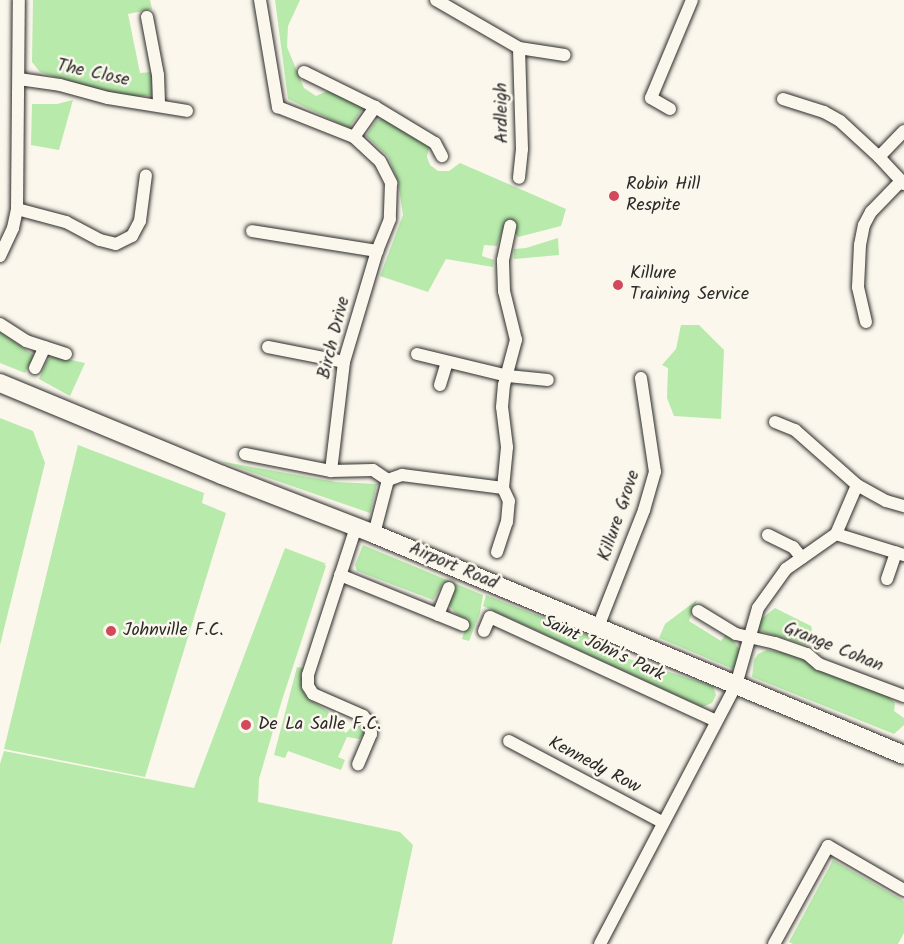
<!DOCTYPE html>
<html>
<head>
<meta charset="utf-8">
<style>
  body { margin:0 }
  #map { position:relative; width:904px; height:944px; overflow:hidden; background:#fbf7ec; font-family:Kalam,sans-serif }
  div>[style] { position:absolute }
  .green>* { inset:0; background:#b7eaab }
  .roads { filter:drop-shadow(0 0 2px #2b2b2b) drop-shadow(0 0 2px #2b2b2b) }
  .minor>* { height:12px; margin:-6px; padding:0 6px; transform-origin:6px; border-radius:6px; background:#fbf7ec }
  .secondary>* { height:18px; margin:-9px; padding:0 9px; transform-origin:9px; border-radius:9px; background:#fbf7ec }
  .dots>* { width:16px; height:16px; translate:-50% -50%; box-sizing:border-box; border:3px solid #fbf7ec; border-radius:50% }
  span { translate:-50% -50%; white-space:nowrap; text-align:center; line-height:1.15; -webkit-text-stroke:5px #fbf7ec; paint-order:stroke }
  .street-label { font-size:18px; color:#2b2b2b }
  .poi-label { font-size:18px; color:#2b2b2b }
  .left { translate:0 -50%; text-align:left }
</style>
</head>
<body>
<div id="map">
  <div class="green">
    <i style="clip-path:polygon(33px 0,150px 0,152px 9px,128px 14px,140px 73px,152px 72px,155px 88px,152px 95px,134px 97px,108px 93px,40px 72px,32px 62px)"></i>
    <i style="clip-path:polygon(275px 0,300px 0,288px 26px,287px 47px,304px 88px,316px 96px,330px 90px,363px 108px,349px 128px,288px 99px)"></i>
    <i style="clip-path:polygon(73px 100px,59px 150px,31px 145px,32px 104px,57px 104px)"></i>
    <i style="clip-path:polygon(383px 118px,429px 147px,427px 157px,430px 165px,438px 171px,449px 171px,460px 163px,566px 209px,561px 226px,518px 237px,515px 233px,516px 225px,505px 223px,497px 246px,484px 245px,482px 256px,494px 260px,493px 267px,446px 259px,428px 292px,380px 276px,403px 215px,398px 181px,388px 156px,366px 136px,376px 121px)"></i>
    <i style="clip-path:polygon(558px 238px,559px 255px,514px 259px,514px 249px,526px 248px)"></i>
    <i style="clip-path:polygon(681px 325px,699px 325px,724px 350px,721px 419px,674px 416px,667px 398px,668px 368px,662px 365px,676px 349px)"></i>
    <i style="clip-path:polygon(0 332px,35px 356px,25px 373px,0 363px)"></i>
    <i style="clip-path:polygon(53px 356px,85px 363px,70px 396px,39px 379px,47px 361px)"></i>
    <i style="clip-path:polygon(0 418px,33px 431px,45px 463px,0 645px)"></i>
    <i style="clip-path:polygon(78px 445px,204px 493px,202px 503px,226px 513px,145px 777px,4px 749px)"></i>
    <i style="clip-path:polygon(219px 461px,336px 482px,377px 484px,370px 513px)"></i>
    <i style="clip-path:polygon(363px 545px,483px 595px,480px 613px,469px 641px,462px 639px,468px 619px,456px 614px,449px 605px,454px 588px,443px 583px,433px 600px,357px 571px,355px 565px)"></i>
    <i style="clip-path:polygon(285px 548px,327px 564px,324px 564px,326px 566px,282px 700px,259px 779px,258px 802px,400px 832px,413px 845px,392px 944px,0 944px,0 764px,4px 751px,194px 788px)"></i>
    <i style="clip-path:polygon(486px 595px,603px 641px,629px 659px,713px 686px,716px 695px,712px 703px,702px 707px,483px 606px)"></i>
    <i style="clip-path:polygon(697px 600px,689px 621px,721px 641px,726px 634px,734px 641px,739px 649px,739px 660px,733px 669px,659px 638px,665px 624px)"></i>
    <i style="clip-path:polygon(775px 608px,811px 626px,812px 629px,806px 645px,763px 632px,759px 628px,759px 621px)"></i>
    <i style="clip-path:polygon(767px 650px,793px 654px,889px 697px,895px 703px,894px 711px,904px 718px,904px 725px,894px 734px,752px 677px,754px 660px,758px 654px)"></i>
    <i style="clip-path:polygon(297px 667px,303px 668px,301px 683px,304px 693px,310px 700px,329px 712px,326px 719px,346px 733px,355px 723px,364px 729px,365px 734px,359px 739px,347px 737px,338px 757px,345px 760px,341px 770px,288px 751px,285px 758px,274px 755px)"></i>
    <i style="clip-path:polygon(833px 860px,904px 901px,904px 933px,898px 944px,793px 944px,789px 942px)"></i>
  </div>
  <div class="roads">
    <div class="minor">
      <i style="left:260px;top:0;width:109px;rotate:80.5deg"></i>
      <i style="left:278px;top:107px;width:82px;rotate:21.5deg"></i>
      <i style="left:354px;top:137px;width:35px;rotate:43deg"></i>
      <i style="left:380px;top:161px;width:25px;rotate:63deg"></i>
      <i style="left:391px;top:183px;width:36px;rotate:92deg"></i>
      <i style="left:390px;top:219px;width:35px;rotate:112deg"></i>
      <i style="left:377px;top:251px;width:116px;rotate:106.6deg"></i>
      <i style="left:344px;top:362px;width:110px;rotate:96.8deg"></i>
      <i style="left:436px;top:0;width:96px;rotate:30deg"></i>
      <i style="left:519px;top:48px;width:101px;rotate:88.3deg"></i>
      <i style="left:522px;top:149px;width:29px;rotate:96deg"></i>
      <i style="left:147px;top:17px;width:59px;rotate:79.3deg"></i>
      <i style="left:158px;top:75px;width:30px;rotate:88deg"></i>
      <i style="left:519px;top:48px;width:46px;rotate:8.8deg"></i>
      <i style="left:304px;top:72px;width:79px;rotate:26.2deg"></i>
      <i style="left:375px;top:107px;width:70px;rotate:31deg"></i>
      <i style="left:435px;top:143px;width:15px;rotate:62deg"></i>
      <i style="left:19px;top:79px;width:41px;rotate:8.3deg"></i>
      <i style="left:60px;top:85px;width:50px;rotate:15.2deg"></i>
      <i style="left:108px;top:98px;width:80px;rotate:9.3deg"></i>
      <i style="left:783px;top:99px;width:43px;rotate:17.6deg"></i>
      <i style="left:824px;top:112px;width:18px;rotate:29deg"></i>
      <i style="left:840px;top:121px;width:53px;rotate:42.7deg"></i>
      <i style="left:670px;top:109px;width:22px;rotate:-150deg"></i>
      <i style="left:651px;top:98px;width:106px;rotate:-67.3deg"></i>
      <i style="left:904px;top:131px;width:36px;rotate:134deg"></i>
      <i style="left:879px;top:157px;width:37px;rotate:47deg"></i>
      <i style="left:354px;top:137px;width:37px;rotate:-55deg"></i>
      <i style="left:17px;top:209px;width:51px;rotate:14.9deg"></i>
      <i style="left:66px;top:222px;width:38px;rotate:28deg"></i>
      <i style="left:100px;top:240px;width:16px;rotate:14deg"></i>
      <i style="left:116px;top:244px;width:18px;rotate:-27deg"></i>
      <i style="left:132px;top:236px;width:17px;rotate:-62deg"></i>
      <i style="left:140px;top:221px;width:46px;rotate:-82.6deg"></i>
      <i style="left:252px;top:231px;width:127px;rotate:9.1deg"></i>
      <i style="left:0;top:256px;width:31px;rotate:-65deg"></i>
      <i style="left:13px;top:228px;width:19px;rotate:-78deg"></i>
      <i style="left:17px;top:209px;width:209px;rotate:-89.5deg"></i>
      <i style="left:866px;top:322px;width:36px;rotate:-103deg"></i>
      <i style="left:858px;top:287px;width:42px;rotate:-87.3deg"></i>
      <i style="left:860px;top:245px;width:20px;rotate:-79deg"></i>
      <i style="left:864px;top:225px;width:15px;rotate:-62deg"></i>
      <i style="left:871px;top:212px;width:43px;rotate:-45.9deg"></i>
      <i style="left:0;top:324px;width:31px;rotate:33deg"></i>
      <i style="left:26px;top:341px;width:42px;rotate:18deg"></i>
      <i style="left:268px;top:347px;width:77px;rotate:11.2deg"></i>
      <i style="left:417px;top:354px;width:94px;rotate:13.6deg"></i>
      <i style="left:508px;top:376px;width:40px;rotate:5.7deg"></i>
      <i style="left:35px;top:368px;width:23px;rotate:-65deg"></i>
      <i style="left:440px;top:385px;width:24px;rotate:-73deg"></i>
      <i style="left:775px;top:422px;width:22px;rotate:22deg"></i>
      <i style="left:795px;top:430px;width:83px;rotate:41.6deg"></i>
      <i style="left:857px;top:485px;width:33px;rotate:29deg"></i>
      <i style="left:886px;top:501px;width:19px;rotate:16deg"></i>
      <i style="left:245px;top:454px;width:88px;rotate:11.2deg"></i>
      <i style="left:331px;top:471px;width:42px;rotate:-1.4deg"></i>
      <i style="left:373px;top:470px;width:18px;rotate:34deg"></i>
      <i style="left:388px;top:480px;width:15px;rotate:-20deg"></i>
      <i style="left:402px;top:475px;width:102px;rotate:7.3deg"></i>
      <i style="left:356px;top:527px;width:156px;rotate:108deg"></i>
      <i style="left:308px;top:675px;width:11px;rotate:90deg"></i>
      <i style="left:308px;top:686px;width:9px;rotate:58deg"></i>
      <i style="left:313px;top:694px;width:55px;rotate:23.7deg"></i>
      <i style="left:363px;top:716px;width:11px;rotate:49deg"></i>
      <i style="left:370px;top:724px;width:10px;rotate:84deg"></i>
      <i style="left:371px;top:734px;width:33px;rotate:113deg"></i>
      <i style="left:374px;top:534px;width:56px;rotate:-75.5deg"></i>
      <i style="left:836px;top:534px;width:71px;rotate:17.2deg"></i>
      <i style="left:768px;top:535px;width:28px;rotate:26deg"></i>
      <i style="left:793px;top:547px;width:14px;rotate:51deg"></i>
      <i style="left:497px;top:552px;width:32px;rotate:-72deg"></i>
      <i style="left:507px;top:522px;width:21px;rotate:-85deg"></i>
      <i style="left:509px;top:501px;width:14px;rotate:-115deg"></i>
      <i style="left:503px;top:488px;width:41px;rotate:-84.4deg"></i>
      <i style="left:507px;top:447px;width:40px;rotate:-97.1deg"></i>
      <i style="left:502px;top:407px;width:22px;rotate:-85deg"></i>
      <i style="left:504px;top:385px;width:47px;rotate:-75.1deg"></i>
      <i style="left:516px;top:340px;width:50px;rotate:-103.8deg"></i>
      <i style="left:504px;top:291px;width:31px;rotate:-92deg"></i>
      <i style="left:503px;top:260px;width:35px;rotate:-78deg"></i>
      <i style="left:340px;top:575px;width:133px;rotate:22.1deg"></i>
      <i style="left:887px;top:579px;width:28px;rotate:-71deg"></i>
      <i style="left:698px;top:611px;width:44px;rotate:31.2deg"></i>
      <i style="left:736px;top:634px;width:40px;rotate:13deg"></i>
      <i style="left:775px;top:643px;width:34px;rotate:19deg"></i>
      <i style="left:807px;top:654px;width:16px;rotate:40deg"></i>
      <i style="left:819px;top:664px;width:91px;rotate:20.6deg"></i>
      <i style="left:438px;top:615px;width:29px;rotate:-68deg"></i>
      <i style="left:598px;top:627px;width:126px;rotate:-68.5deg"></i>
      <i style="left:644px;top:510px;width:40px;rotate:-74deg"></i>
      <i style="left:655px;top:472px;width:95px;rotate:-98.5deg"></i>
      <i style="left:484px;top:631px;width:15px;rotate:-67deg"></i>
      <i style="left:490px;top:617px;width:249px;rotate:24.7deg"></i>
      <i style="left:509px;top:741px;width:173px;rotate:27.9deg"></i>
      <i style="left:600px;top:944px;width:293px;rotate:-62.3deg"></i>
      <i style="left:736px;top:685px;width:80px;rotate:-74.1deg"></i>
      <i style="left:758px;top:608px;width:48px;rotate:-54.3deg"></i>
      <i style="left:786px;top:569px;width:61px;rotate:-35deg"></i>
      <i style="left:836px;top:534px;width:53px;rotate:-66.8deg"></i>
      <i style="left:774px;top:944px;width:112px;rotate:-61.1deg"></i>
      <i style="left:828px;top:846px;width:88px;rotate:30.1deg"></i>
    </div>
    <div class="secondary">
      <i style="left:0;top:383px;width:240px;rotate:22.5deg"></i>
      <i style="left:222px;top:475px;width:163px;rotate:21.2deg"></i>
      <i style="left:374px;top:534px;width:574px;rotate:22.64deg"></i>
    </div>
  </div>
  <div class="dots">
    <i style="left:614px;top:196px;background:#d1495b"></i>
    <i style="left:618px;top:285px;background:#d1495b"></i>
    <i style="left:111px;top:631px;background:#d1495b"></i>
    <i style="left:246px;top:725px;background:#d1495b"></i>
  </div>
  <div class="street-label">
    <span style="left:93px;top:74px;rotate:12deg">The Close</span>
    <span style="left:503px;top:113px;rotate:-91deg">Ardleigh</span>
    <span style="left:335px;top:338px;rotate:-76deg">Birch Drive</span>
    <span style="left:620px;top:516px;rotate:-71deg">Killure Grove</span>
    <span style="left:453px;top:567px;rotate:23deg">Airport Road</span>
    <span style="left:833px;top:648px;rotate:22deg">Grange Cohan</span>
    <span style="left:603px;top:649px;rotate:25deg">Saint John's Park</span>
    <span style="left:594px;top:766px;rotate:28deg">Kennedy Row</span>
  </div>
  <div class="poi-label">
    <span class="left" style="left:626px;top:196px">Robin Hill<br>Respite</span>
    <span class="left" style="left:630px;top:285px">Killure<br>Training Service</span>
    <span class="left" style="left:123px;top:631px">Johnville F.C.</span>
    <span class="left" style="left:258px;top:725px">De La Salle F.C.</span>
  </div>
</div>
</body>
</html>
